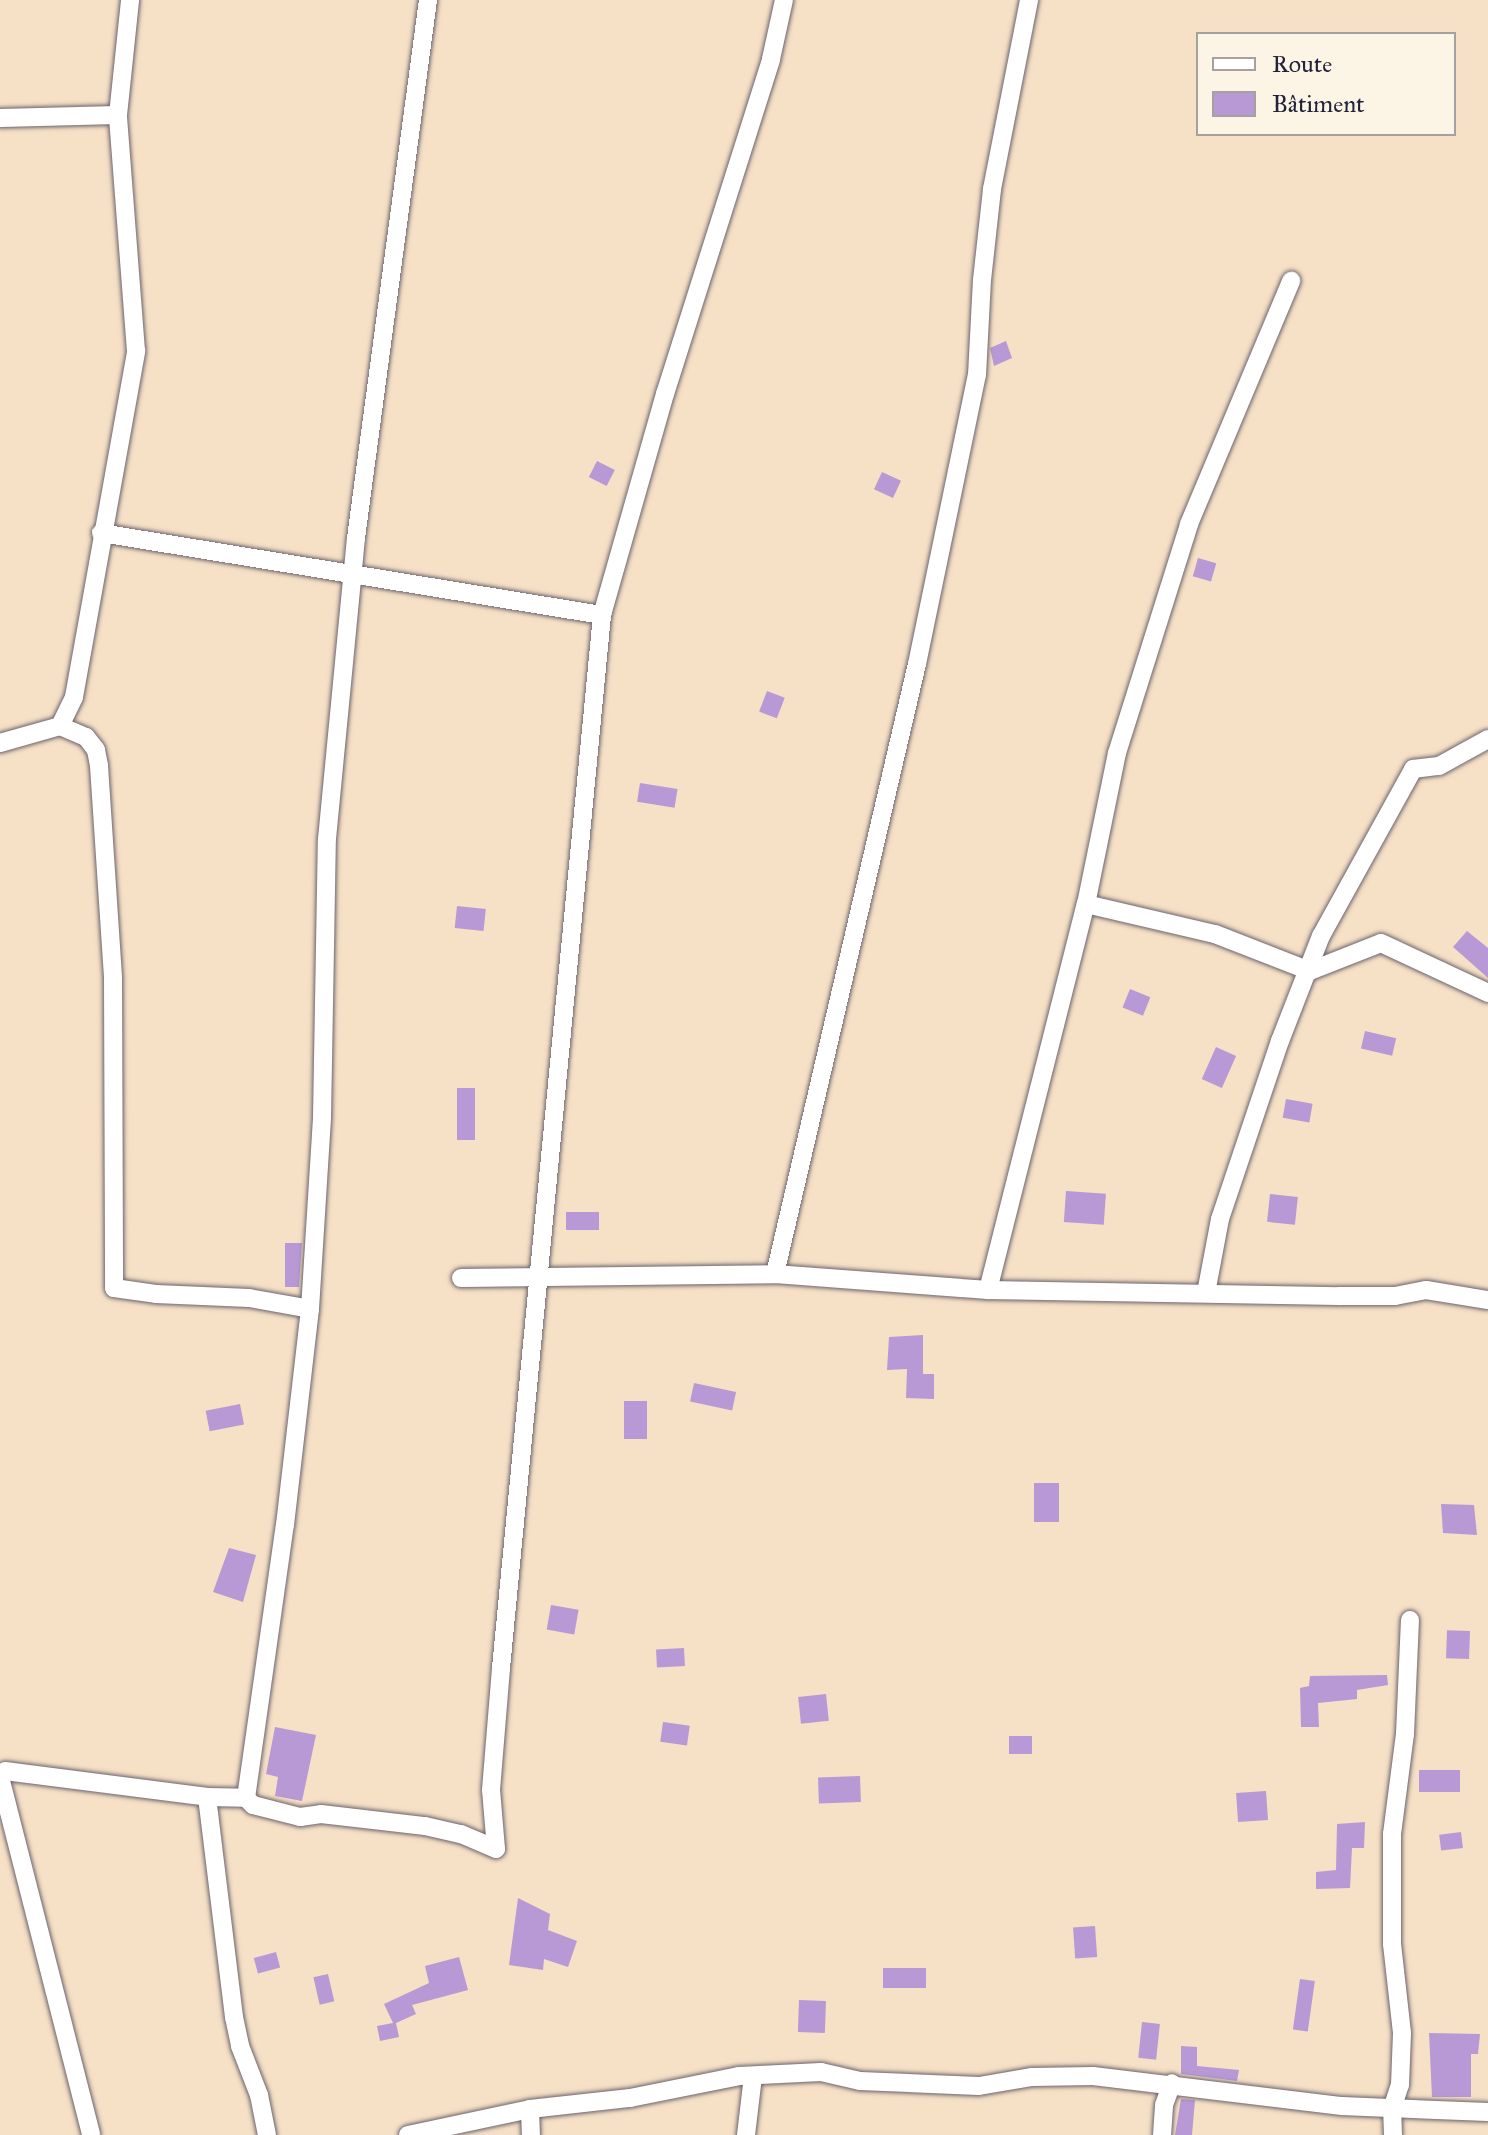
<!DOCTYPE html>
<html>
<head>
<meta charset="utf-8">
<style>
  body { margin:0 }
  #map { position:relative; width:1488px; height:2135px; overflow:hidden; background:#f6e0c6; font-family:"IM FELL Great Primer",serif }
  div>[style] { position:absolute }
  .building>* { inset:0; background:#b899d5; transform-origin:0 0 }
  .roads { filter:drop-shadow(0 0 2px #6c646c) drop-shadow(0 0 2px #6c646c) }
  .street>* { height:18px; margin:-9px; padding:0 9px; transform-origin:9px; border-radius:9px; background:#fff }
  span { translate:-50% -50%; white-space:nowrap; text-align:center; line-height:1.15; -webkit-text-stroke:6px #fcf5e5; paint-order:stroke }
  .legend { position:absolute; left:1196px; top:32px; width:260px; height:104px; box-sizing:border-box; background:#fcf5e5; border:2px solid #a5a1a1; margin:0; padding:10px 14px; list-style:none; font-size:24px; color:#22223b }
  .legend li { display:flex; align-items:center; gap:16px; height:40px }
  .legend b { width:40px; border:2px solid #a5a1a1 }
</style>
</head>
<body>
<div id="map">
  <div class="building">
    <i style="clip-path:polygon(1006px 341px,1012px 358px,994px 366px,990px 348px)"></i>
    <i style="left:597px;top:461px;width:20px;height:18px;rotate:27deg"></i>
    <i style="left:882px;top:472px;width:21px;height:19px;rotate:25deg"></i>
    <i style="left:1198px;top:558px;width:19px;height:19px;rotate:16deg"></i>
    <i style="left:767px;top:691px;width:19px;height:22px;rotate:21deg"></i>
    <i style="left:640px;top:783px;width:38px;height:19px;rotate:9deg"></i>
    <i style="left:457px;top:906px;width:29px;height:22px;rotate:6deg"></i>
    <i style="clip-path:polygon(1467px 931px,1488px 948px,1488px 978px,1453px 947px)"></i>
    <i style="left:1130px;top:989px;width:22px;height:20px;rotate:22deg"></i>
    <i style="left:1365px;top:1031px;width:32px;height:18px;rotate:13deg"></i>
    <i style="left:1216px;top:1047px;width:22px;height:35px;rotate:24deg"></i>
    <i style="left:457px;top:1088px;width:18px;height:52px"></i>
    <i style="left:1286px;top:1099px;width:27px;height:19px;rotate:10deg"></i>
    <i style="left:1066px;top:1191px;width:40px;height:31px;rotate:4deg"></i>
    <i style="left:1270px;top:1194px;width:28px;height:28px;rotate:6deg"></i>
    <i style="left:599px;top:1212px;width:18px;height:33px;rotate:90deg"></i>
    <i style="clip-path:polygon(285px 1243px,302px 1243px,299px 1287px,285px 1287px)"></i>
    <i style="clip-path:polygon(923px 1335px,923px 1374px,934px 1374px,934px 1399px,906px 1398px,907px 1369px,887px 1370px,889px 1337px)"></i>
    <i style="left:694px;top:1383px;width:43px;height:19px;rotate:12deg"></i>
    <i style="left:624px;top:1401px;width:23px;height:38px"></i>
    <i style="left:240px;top:1404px;width:21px;height:35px;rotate:79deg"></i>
    <i style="left:1059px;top:1483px;width:39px;height:25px;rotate:90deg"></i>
    <i style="clip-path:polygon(1441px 1504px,1474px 1505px,1477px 1535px,1443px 1533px)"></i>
    <i style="clip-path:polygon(229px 1548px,256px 1555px,243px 1602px,213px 1592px)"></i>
    <i style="left:551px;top:1605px;width:28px;height:25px;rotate:10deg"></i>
    <i style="left:1470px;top:1631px;width:28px;height:23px;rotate:92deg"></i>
    <i style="left:684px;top:1648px;width:18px;height:28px;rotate:87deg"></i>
    <i style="clip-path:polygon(1387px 1675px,1388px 1685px,1357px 1690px,1357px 1699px,1318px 1703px,1319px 1727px,1301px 1727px,1300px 1688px,1309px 1686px,1310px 1676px)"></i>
    <i style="left:826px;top:1694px;width:27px;height:28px;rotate:84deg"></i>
    <i style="left:663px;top:1722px;width:27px;height:20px;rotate:8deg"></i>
    <i style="clip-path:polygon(275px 1727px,316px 1735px,302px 1801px,275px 1796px,278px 1777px,266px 1774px)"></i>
    <i style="left:1032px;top:1736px;width:18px;height:23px;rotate:90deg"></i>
    <i style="left:1460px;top:1770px;width:22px;height:41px;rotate:90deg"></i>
    <i style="left:860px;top:1776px;width:26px;height:42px;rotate:88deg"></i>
    <i style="left:1266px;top:1791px;width:29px;height:30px;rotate:86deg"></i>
    <i style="clip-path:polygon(1365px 1822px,1364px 1848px,1352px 1848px,1350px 1888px,1316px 1889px,1316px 1872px,1336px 1870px,1337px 1824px)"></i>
    <i style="left:1461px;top:1832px;width:16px;height:22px;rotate:83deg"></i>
    <i style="clip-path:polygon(518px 1898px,550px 1914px,548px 1930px,577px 1941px,568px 1967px,544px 1959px,543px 1970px,509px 1965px)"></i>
    <i style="left:1095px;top:1926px;width:31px;height:22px;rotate:86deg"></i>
    <i style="left:276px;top:1952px;width:16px;height:23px;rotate:75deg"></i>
    <i style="clip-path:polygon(459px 1957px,468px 1990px,412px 2005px,416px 2014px,396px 2023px,399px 2037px,380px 2041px,377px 2026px,393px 2023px,384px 2004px,429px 1983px,425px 1966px)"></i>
    <i style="left:883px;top:1968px;width:43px;height:20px"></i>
    <i style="left:328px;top:1974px;width:28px;height:15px;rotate:77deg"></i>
    <i style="left:1300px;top:1979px;width:15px;height:51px;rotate:8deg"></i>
    <i style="left:799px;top:2000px;width:27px;height:32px;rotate:2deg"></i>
    <i style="left:1142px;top:2022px;width:18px;height:36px;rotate:6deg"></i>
    <i style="clip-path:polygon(1429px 2033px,1480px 2034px,1478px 2054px,1471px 2054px,1471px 2097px,1432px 2097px)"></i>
    <i style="clip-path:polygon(1181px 2046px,1197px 2047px,1197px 2066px,1239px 2070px,1237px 2081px,1181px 2074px)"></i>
    <i style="clip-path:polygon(1181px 2099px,1195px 2100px,1192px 2135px,1175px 2135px)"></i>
  </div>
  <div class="roads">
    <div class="street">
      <i style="left:0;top:118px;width:118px;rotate:-1.5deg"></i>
      <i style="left:101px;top:533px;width:508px;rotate:9.3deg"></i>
      <i style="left:60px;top:726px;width:32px;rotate:-64deg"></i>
      <i style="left:74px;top:697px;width:352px;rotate:-79.8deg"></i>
      <i style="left:136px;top:351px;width:237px;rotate:-94.4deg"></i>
      <i style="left:118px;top:115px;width:116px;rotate:-84deg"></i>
      <i style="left:0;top:743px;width:62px;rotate:-15.8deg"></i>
      <i style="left:60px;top:726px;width:28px;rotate:23deg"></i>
      <i style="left:86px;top:737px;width:16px;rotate:52deg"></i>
      <i style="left:96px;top:750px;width:16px;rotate:79deg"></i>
      <i style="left:99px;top:766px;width:211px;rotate:86.2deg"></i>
      <i style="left:113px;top:977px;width:311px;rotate:89.8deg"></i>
      <i style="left:114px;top:1288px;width:42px;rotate:8.1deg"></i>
      <i style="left:156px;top:1294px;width:93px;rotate:2.5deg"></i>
      <i style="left:249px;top:1298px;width:62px;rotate:10.2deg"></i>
      <i style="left:1086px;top:904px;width:132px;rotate:13.1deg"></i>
      <i style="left:1215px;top:934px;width:102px;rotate:21.3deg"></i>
      <i style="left:1310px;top:971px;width:76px;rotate:-21.5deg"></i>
      <i style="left:1381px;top:943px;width:118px;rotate:25deg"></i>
      <i style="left:775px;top:1274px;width:626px;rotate:-76.9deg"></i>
      <i style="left:917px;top:664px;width:295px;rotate:-78.3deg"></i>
      <i style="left:977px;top:375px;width:95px;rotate:-87deg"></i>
      <i style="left:982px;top:280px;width:92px;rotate:-83.7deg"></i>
      <i style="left:992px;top:189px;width:193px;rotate:-78.9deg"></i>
      <i style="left:461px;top:1278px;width:314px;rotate:-0.7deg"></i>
      <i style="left:775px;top:1274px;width:214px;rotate:4.3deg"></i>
      <i style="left:988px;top:1290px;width:351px;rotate:1deg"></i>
      <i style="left:1339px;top:1296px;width:56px"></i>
      <i style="left:1395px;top:1296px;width:32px;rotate:-11deg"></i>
      <i style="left:1426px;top:1290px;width:63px;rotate:9.2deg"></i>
      <i style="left:988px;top:1290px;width:398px;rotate:-75.8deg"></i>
      <i style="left:1086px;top:904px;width:154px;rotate:-78.4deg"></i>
      <i style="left:1117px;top:753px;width:240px;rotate:-72.5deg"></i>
      <i style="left:1189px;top:524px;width:264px;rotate:-67.2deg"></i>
      <i style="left:1206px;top:1293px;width:75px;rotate:-79.3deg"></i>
      <i style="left:1220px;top:1219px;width:188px;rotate:-71.4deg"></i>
      <i style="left:1280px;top:1041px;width:113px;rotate:-68.7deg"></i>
      <i style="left:1321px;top:936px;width:191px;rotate:-61.1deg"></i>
      <i style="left:1413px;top:769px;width:26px;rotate:-7deg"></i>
      <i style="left:1439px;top:766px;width:56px;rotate:-28.9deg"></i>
      <i style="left:5px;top:1771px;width:204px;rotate:7.3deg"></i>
      <i style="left:207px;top:1797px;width:39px;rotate:1deg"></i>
      <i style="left:246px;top:1798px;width:276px;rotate:-81.9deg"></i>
      <i style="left:285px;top:1525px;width:217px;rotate:-83.4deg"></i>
      <i style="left:310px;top:1309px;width:191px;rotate:-86.4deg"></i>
      <i style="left:322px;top:1118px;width:279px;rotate:-89deg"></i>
      <i style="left:327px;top:839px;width:302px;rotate:-84.5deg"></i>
      <i style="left:356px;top:538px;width:543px;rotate:-82.38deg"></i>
      <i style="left:0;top:1777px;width:369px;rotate:75.7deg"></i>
      <i style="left:207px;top:1797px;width:222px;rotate:83deg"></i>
      <i style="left:234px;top:2017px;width:30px;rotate:78deg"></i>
      <i style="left:240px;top:2046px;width:53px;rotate:68.8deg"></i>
      <i style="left:259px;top:2095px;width:41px;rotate:78.7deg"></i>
      <i style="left:246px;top:1798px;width:10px;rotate:45deg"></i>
      <i style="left:253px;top:1805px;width:49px;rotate:14.3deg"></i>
      <i style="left:300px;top:1817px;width:21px;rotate:-8deg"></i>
      <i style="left:321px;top:1814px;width:105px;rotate:6.6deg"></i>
      <i style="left:425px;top:1826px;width:37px;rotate:13deg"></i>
      <i style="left:461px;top:1834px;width:38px;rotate:23deg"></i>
      <i style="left:496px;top:1849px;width:59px;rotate:-94.8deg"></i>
      <i style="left:491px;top:1790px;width:122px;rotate:-85.3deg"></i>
      <i style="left:501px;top:1668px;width:1058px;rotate:-84.52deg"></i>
      <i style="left:602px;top:615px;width:230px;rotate:-74.1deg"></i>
      <i style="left:665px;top:394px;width:351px;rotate:-72.4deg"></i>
      <i style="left:771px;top:59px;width:60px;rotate:-77.6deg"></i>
      <i style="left:530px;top:2109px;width:26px;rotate:88deg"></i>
      <i style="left:408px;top:2135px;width:125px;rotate:-12deg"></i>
      <i style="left:530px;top:2109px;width:101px;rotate:-6.3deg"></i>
      <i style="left:630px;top:2098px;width:111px;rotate:-11.4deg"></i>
      <i style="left:739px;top:2076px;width:82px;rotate:-2.8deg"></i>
      <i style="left:821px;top:2072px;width:40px;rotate:13deg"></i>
      <i style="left:860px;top:2081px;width:119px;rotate:2.4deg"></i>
      <i style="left:979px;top:2086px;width:54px;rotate:-9.6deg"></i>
      <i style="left:1032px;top:2077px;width:61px;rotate:-0.9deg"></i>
      <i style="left:1093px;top:2076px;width:251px;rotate:6.9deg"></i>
      <i style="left:1342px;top:2106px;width:146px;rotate:2.4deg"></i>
      <i style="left:746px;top:2135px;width:59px;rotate:-83.2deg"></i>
      <i style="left:1162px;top:2135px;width:30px;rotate:-86deg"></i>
      <i style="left:1164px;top:2105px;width:23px;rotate:-70deg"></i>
      <i style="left:1393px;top:2135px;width:26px;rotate:-92deg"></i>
      <i style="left:1392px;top:2109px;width:25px;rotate:-72deg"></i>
      <i style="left:1400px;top:2085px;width:52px;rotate:-87.8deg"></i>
      <i style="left:1402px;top:2033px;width:90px;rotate:-96.4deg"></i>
      <i style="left:1392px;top:1944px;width:110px;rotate:-90deg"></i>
      <i style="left:1392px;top:1834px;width:101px;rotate:-82.6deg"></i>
      <i style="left:1405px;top:1734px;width:114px;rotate:-87.5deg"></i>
    </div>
  </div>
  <ul class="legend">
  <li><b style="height:10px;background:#fff"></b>Route</li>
  <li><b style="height:22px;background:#b899d5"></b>Bâtiment</li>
  </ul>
</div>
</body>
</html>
